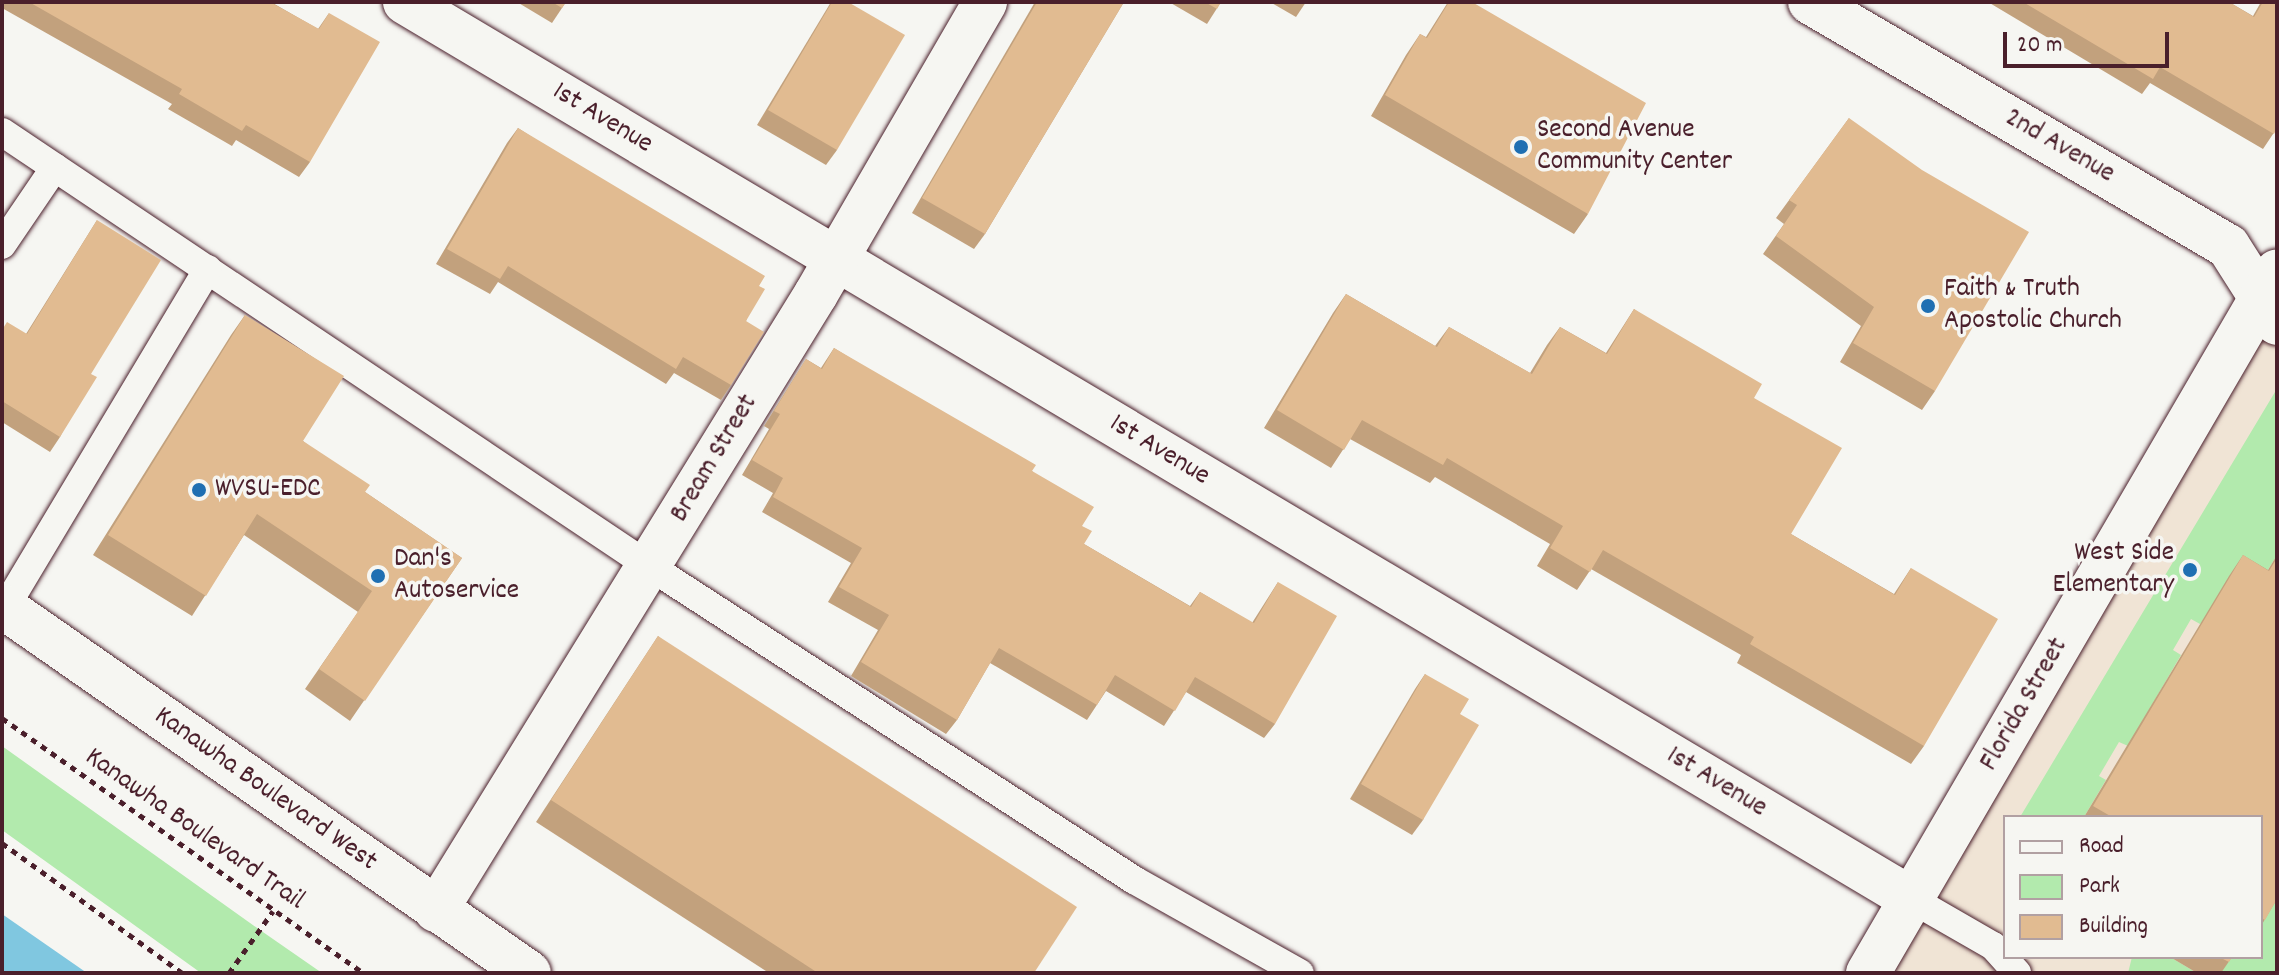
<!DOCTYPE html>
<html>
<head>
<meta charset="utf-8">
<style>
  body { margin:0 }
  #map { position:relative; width:2279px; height:975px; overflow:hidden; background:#f6f6f2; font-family:Dekko,sans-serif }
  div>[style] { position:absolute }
  .built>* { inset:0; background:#f0e4d5 }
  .green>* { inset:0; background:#b2eaad }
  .water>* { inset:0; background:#80c7e0 }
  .path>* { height:5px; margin-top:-2.5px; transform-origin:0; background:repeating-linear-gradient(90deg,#4a1f2b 0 6px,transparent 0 12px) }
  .roads { filter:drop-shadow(0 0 2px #4a1f2b) drop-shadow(0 0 2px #4a1f2b) }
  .lane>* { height:28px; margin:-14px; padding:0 14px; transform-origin:14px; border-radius:14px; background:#f6f6f2 }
  .street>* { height:44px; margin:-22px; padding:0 22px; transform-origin:22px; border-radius:22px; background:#f6f6f2 }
  .secondary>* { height:44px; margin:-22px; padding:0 22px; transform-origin:22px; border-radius:22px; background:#f6f6f2 }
  .primary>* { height:44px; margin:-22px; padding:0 22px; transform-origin:22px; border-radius:22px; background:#f6f6f2 }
  .wall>* { inset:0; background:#c2a17d }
  .building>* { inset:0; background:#e1bb91 }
  .dots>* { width:22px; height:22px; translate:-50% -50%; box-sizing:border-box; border:4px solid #f6f6f2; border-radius:50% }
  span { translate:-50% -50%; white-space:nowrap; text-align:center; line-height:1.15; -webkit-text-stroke:7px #f6f6f2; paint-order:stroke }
  .street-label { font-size:28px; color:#4a1f2b }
  .poi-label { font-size:28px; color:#4a1f2b }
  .left { translate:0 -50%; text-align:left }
  .right { translate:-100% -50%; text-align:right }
  .frame { position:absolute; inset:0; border:4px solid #4a1f2b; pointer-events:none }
  .legend { position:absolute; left:2003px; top:815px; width:260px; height:144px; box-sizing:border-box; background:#f6f6f2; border:2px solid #b1a0a2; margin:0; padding:10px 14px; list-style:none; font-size:24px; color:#4a1f2b }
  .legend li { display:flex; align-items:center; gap:16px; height:40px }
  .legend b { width:40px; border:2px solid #b1a0a2 }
  .scale { position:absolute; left:2003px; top:32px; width:166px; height:36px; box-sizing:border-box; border:4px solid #4a1f2b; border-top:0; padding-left:10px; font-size:24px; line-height:28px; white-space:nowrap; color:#4a1f2b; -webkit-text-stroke:6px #f6f6f2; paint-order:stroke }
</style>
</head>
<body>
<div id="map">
  <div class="built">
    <i style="clip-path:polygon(evenodd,2260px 299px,2277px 323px,2277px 973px,1868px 973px,2260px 299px,2005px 817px,2261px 817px,2261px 957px,2005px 957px,2005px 817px)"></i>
  </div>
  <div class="green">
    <i style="clip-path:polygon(2275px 392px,2277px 555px,2255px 591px,2200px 624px,2191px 619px,2173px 650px,2181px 655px,2128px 746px,2119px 742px,2099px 776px,2106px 780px,2084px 817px,2020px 817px)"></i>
    <i style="clip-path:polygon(2px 746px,260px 930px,322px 973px,201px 973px,2px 830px)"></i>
    <i style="clip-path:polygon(2277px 876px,2277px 973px,2220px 973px,2229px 957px,2261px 957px,2261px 923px)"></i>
    <i style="clip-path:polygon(2132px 957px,2170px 957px,2197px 973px,2128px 973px)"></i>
  </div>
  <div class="water">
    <i style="clip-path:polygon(2px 913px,2px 914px,87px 973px,2px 973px)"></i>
  </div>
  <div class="path">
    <i style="left:2px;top:718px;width:442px;rotate:35.2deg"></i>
    <i style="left:2px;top:843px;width:222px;rotate:35.8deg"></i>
    <i style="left:229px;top:973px;width:76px;rotate:-54.6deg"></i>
  </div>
  <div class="roads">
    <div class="lane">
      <i style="left:2px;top:132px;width:779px;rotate:33.85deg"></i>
      <i style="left:649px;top:566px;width:578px;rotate:32.92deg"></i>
      <i style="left:1134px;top:880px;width:190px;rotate:29.3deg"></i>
      <i style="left:2px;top:245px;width:94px;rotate:-55.8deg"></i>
      <i style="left:5px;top:608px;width:395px;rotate:-59.1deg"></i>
      <i style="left:1913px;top:900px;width:92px;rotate:29.9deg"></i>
      <i style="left:1993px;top:946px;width:36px;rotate:48deg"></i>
    </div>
    <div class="street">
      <i style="left:405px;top:2px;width:1755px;rotate:30.77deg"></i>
      <i style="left:1810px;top:2px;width:484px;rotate:30.3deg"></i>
      <i style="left:2228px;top:246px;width:91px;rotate:57.5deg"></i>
      <i style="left:436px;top:910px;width:724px;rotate:-58.33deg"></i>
      <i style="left:816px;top:294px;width:337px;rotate:-59.9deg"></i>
    </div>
    <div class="secondary">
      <i style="left:1868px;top:973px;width:812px;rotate:-59.77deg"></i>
    </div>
    <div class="primary">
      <i style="left:2px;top:606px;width:642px;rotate:34.85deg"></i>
    </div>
  </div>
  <div class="wall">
    <i style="clip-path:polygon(2px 2px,271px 2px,318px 29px,329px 13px,310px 162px,299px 177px,236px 140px,232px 146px,168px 109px,172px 104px,2px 8px)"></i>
    <i style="clip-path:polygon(517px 2px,566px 2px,552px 23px)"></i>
    <i style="clip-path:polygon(831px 2px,848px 2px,837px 150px,826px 165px,757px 125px)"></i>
    <i style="clip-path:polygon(1035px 2px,1124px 2px,985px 234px,974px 249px,912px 213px)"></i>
    <i style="clip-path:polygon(1169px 2px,1221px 2px,1207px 24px)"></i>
    <i style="clip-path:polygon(1270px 2px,1306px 2px,1296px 17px)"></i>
    <i style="clip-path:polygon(1448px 2px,1472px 2px,1588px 214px,1574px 234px,1371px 116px,1406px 55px,1420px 34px,1426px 37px)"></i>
    <i style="clip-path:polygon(1988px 2px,2229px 2px,2253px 16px,2261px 2px,2277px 2px,2277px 128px,2263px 149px,2150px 83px,2142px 94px)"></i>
    <i style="clip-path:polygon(1849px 118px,1935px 391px,1922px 410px,1840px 362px,1861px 326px,1763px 254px,1784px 224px,1776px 218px)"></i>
    <i style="clip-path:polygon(518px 128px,759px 286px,746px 321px,731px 385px,721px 400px,674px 373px,666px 384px,498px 282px,490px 294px,436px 264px,507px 143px)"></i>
    <i style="clip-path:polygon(97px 220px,91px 374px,60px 437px,50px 452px,2px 422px,2px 329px,26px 334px)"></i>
    <i style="clip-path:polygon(1346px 294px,1435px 346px,1449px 327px,1530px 373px,1547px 345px,1560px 327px,1606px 353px,1634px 309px,1754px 398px,1791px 534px,1894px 594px,1911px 568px,1924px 746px,1911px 764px,1737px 663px,1741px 655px,1591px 569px,1577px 590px,1537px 566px,1550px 544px,1435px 477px,1430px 483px,1350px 439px,1331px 468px,1264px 428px,1333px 313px)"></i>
    <i style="clip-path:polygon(245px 315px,303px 441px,365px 492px,462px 558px,350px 721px,305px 689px,358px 612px,244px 535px,192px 616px,93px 555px,231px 335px)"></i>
    <i style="clip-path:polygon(834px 348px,1032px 471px,1082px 526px,1084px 544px,1190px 606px,1200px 592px,1252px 623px,1278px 582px,1275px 724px,1264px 738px,1186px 692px,1164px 726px,1106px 691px,1087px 720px,990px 663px,957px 720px,946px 734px,851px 676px,878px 630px,828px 602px,851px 563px,762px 512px,773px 493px,742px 475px,769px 429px,764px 426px,806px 359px,821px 368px)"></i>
    <i style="clip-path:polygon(2243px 555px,2268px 570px,2277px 555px,2277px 899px,2261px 926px,2261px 817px,2084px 817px,2229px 576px)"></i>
    <i style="clip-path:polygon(658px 636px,1034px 973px,769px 973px,536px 822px)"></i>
    <i style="clip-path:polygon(1425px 674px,1460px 714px,1423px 820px,1412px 835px,1350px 799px,1415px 689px)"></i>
    <i style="clip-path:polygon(2170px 957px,2232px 957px,2221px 973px,2197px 973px)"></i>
  </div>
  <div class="building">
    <i style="clip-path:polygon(29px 2px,270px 2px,319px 29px,329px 13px,380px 42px,310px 162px,246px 125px,242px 131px,179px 94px,182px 89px)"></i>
    <i style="clip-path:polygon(552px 2px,566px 2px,562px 8px)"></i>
    <i style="clip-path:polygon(832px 2px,848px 2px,905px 35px,837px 150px,768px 110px)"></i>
    <i style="clip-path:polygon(1037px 2px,1124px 2px,985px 234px,922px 198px)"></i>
    <i style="clip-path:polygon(1205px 2px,1221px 2px,1217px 9px)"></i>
    <i style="clip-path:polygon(1449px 2px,1472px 2px,1646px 103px,1588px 214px,1385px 95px,1420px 34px,1427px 38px)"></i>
    <i style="clip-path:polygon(2023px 2px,2229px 2px,2254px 17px,2263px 2px,2277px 2px,2277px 128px,2274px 134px,2160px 67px,2153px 79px)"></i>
    <i style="clip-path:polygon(1849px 118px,1922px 170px,2029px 232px,1935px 391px,1853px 343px,1874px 307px,1776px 236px,1797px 205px,1789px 200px)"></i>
    <i style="clip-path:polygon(518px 128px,765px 276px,759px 286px,765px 289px,746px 321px,764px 332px,731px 385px,683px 357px,676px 369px,508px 266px,500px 279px,447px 249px)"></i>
    <i style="clip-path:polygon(97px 220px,161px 260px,91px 374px,97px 377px,60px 437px,2px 401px,2px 330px,7px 322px,27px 334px)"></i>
    <i style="clip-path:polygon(1346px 294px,1437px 347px,1449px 327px,1532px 374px,1560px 327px,1607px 354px,1634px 309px,1762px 384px,1754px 398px,1842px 448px,1791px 534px,1895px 595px,1911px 568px,1998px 619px,1924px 746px,1750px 644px,1754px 637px,1603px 550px,1590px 572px,1550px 548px,1563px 526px,1447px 458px,1443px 465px,1362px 420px,1344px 450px,1277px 410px)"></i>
    <i style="clip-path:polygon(245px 315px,344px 376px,303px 441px,370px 485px,365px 492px,462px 558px,365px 701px,319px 669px,372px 591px,257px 514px,206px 596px,108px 535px)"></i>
    <i style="clip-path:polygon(834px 348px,1036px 465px,1032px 471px,1094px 507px,1082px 526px,1092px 531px,1084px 544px,1191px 607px,1200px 592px,1254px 623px,1278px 582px,1337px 616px,1275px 724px,1195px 677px,1175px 711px,1115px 675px,1097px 705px,999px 648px,957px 720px,861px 662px,889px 615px,839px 587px,862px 548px,773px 497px,783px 478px,752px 460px,780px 414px,774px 411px,806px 359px,822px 369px)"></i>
    <i style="clip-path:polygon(2243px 555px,2269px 571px,2277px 558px,2277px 899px,2265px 920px,2261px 918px,2261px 817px,2112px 817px,2093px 806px)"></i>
    <i style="clip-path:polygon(658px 636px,1077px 907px,1034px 973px,818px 973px,551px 800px)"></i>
    <i style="clip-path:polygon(1425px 674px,1469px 699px,1460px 714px,1479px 725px,1423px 820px,1361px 784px)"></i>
    <i style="clip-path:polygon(2219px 957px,2232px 957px,2229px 962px)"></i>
  </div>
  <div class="dots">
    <i style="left:1521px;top:147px;background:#1f6fb2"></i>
    <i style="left:1928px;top:306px;background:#1f6fb2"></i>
    <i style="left:199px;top:490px;background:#1f6fb2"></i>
    <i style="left:2190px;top:570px;background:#1f6fb2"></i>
    <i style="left:378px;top:576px;background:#1f6fb2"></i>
  </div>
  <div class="street-label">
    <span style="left:602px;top:119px;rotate:31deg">1st Avenue</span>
    <span style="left:2059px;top:147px;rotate:30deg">2nd Avenue</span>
    <span style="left:1159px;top:451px;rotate:31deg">1st Avenue</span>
    <span style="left:715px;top:459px;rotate:-59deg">Bream Street</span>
    <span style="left:2025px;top:705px;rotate:-60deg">Florida Street</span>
    <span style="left:1716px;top:783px;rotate:31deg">1st Avenue</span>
    <span style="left:265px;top:790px;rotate:35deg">Kanawha Boulevard West</span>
    <span style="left:194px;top:830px;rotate:35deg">Kanawha Boulevard Trail</span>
  </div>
  <div class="poi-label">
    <span class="left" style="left:1537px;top:147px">Second Avenue<br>Community Center</span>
    <span class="left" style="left:1944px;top:306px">Faith &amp; Truth<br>Apostolic Church</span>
    <span class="left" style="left:215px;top:490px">WVSU-EDC</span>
    <span class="right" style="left:2174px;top:570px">West Side<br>Elementary</span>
    <span class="left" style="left:394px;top:576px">Dan's<br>Autoservice</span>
  </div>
  <div class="frame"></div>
  <ul class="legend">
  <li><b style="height:10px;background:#f6f6f2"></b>Road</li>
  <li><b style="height:22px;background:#b2eaad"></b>Park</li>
  <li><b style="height:22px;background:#e1bb91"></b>Building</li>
  </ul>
  <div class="scale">20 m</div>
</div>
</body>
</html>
